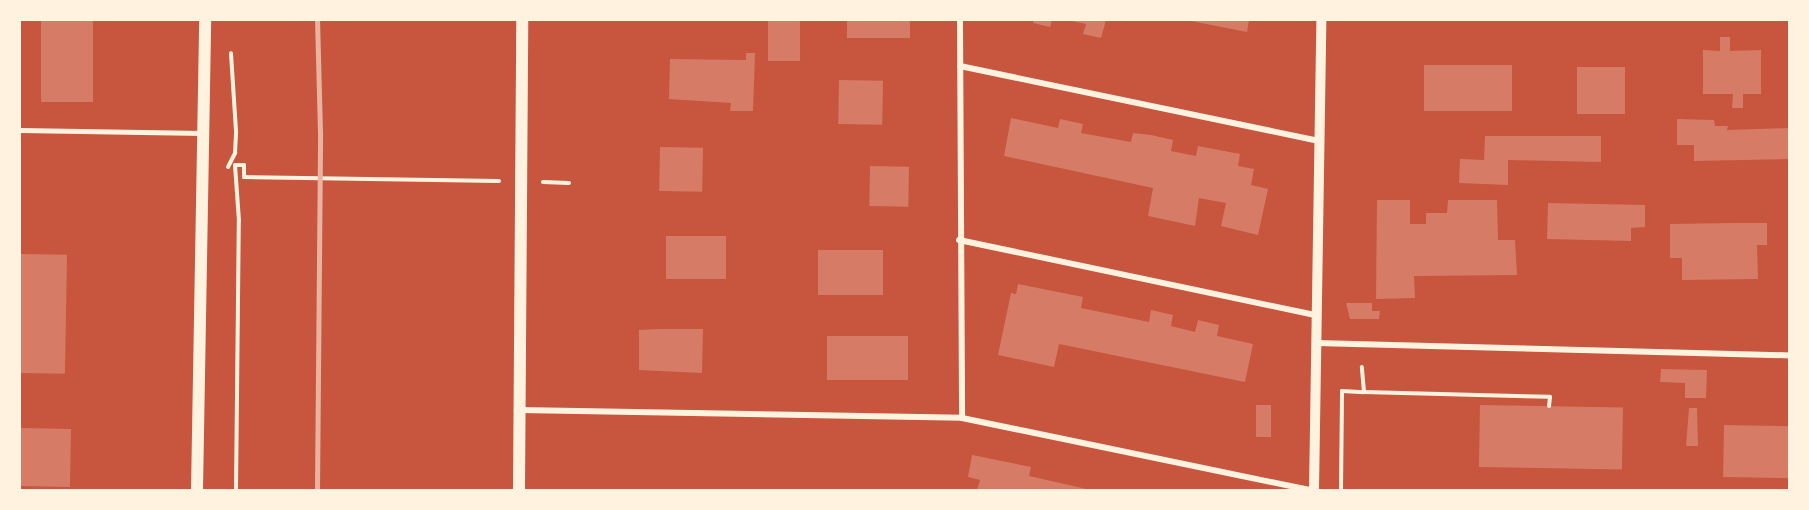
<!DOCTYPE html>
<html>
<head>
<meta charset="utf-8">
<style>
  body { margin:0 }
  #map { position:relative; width:1809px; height:510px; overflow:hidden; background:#c8553d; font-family:"Public Sans",sans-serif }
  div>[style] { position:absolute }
  .building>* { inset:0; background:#d67c66; transform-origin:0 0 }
  .path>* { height:4px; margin:-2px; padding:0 2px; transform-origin:2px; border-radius:2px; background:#fff3e0 }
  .service>* { height:4.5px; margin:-2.25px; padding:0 2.25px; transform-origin:2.25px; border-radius:2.25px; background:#fff3e0 }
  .minor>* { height:6px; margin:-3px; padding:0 3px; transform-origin:3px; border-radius:3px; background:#fff3e0 }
  .tertiary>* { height:10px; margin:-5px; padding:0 5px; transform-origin:5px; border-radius:5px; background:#fff3e0 }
  .secondary>* { height:12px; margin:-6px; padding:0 6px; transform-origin:6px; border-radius:6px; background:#fff3e0 }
  .rail>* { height:4.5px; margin:-2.25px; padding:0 2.25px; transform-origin:2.25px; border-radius:2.25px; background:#e9b49f }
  span { translate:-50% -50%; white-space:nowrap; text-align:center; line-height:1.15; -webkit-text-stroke:4.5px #fff3e0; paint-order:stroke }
  .frame { position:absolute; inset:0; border:21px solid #fff3e0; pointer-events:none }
</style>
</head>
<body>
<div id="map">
  <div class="building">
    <i style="left:41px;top:20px;width:52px;height:82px"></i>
    <i style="left:768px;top:20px;width:32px;height:41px"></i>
    <i style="left:847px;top:20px;width:63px;height:18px"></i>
    <i style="clip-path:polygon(1034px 20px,1052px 20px,1050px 27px,1033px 23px)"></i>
    <i style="clip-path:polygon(1067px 20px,1106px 20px,1101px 38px,1083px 34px,1086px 24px)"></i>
    <i style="clip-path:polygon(1191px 21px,1191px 20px,1249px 20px,1247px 32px)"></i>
    <i style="clip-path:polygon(1720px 37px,1730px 37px,1730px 51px,1761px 50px,1761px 94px,1743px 94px,1743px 108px,1732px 108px,1733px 94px,1703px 94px,1703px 50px,1720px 51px)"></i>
    <i style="clip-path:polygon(746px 53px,755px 53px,753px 111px,730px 111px,731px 103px,669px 99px,670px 59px,746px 60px)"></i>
    <i style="left:1424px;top:65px;width:88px;height:46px"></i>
    <i style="left:1577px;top:67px;width:48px;height:47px"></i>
    <i style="left:839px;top:80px;width:44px;height:44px;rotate:1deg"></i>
    <i style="clip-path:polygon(1011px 118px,1058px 128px,1060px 119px,1083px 124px,1081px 133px,1131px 142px,1133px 133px,1151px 135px,1173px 140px,1171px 151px,1196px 156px,1198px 146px,1240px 154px,1238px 166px,1254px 169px,1251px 185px,1268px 189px,1258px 235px,1221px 226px,1226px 203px,1199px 198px,1195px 226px,1148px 216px,1153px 188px,1004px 156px)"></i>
    <i style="clip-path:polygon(1677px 119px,1714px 120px,1715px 126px,1728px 126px,1727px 130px,1790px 128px,1790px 159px,1694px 161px,1694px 145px,1677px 145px)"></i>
    <i style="clip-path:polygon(1485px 136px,1601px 136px,1601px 162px,1508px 160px,1508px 185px,1459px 183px,1460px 159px,1484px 160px)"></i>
    <i style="left:660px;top:147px;width:43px;height:44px;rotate:1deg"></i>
    <i style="left:870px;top:166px;width:39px;height:40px;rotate:1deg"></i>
    <i style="clip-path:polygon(1377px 200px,1410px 200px,1410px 224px,1426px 224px,1426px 213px,1447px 213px,1448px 200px,1497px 200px,1498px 240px,1515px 240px,1517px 275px,1414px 276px,1415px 298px,1376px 299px)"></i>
    <i style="clip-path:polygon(1548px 203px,1645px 205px,1645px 227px,1631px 228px,1631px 241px,1547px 239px)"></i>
    <i style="clip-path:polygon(1733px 223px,1767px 223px,1767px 245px,1757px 245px,1758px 279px,1682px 280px,1682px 258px,1670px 258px,1670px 224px)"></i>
    <i style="left:726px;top:236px;width:43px;height:60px;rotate:90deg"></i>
    <i style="left:883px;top:250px;width:45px;height:65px;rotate:90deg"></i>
    <i style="left:20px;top:254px;width:47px;height:119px;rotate:1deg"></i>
    <i style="clip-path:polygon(1018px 284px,1083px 297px,1081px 308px,1149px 322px,1151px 310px,1173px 315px,1171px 326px,1195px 332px,1198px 320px,1219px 325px,1217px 336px,1253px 344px,1245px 382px,1059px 344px,1054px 367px,998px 355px,1011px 293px,1016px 294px)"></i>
    <i style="clip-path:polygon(1346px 303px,1372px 303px,1372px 311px,1380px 311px,1379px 319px,1350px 319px)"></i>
    <i style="clip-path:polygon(658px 329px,703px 329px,702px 373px,639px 370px,639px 330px)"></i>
    <i style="left:827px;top:336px;width:81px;height:44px"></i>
    <i style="clip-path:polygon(1661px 369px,1707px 370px,1706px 398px,1685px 398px,1685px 383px,1660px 382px)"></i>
    <i style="left:1256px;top:405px;width:15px;height:32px"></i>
    <i style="left:1480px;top:405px;width:143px;height:62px;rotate:1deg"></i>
    <i style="clip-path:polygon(1689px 408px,1697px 408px,1698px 446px,1686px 446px)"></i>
    <i style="left:1724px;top:425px;width:66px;height:52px;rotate:1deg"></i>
    <i style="left:20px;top:428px;width:51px;height:58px;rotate:1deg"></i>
    <i style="clip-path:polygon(972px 455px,1031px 467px,1029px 476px,1091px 490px,977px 490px,980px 480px,968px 477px)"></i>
  </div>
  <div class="path">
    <i style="left:228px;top:167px;width:16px;rotate:-63deg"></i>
    <i style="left:235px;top:153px;width:22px;rotate:-87deg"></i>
    <i style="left:236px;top:131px;width:78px;rotate:-93.7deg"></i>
    <i style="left:543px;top:182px;width:26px;rotate:2deg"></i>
    <i style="left:1364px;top:392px;width:186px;rotate:1.5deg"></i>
    <i style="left:1550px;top:397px;width:9px;rotate:96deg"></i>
    <i style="left:236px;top:490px;width:269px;rotate:-89.4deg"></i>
    <i style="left:239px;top:221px;width:56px;rotate:-94.1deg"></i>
    <i style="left:235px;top:165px;width:9px"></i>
    <i style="left:244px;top:165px;width:12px;rotate:90deg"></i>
    <i style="left:244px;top:177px;width:255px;rotate:0.9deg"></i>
    <i style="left:1341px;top:490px;width:99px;rotate:-89.4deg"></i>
    <i style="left:1342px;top:391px;width:22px;rotate:3deg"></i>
    <i style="left:1364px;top:392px;width:25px;rotate:-95deg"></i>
  </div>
  <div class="service">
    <i style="left:20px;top:130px;width:183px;rotate:0.9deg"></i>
  </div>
  <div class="minor">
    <i style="left:960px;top:20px;width:398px;rotate:89.7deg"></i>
    <i style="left:960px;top:66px;width:368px;rotate:11.8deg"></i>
    <i style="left:959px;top:240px;width:365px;rotate:11.9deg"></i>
    <i style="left:1316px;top:343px;width:474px;rotate:1.5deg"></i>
    <i style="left:520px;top:410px;width:442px;rotate:1deg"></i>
    <i style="left:962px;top:418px;width:354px;rotate:11.7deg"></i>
  </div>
  <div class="tertiary">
    <i style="left:1314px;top:490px;width:470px;rotate:-89.1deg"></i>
  </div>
  <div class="secondary">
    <i style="left:197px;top:490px;width:470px;rotate:-89deg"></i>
    <i style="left:519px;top:490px;width:470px;rotate:-89.6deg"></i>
  </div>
  <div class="rail">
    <i style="left:317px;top:490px;width:357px;rotate:-89.5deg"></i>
    <i style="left:320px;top:133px;width:113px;rotate:-91.5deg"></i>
  </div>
  <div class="frame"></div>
</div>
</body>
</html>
